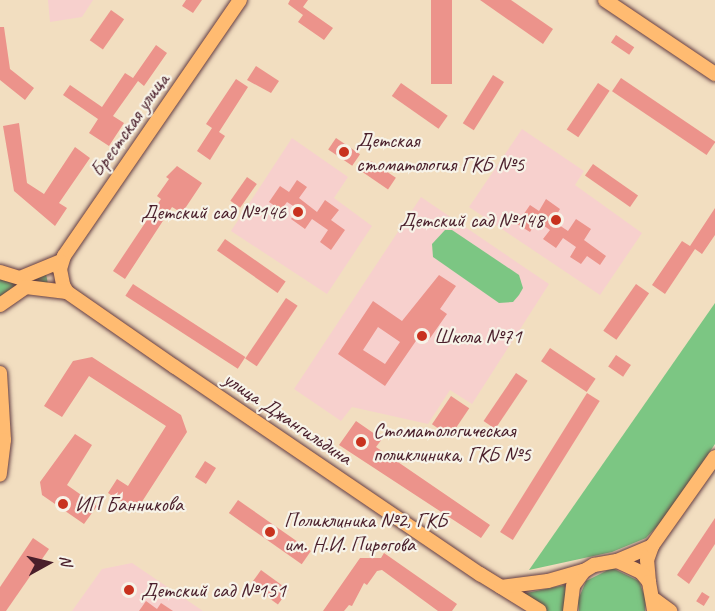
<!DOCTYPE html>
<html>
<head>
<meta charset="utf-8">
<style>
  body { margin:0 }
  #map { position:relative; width:715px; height:611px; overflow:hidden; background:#f2dec0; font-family:Caveat,sans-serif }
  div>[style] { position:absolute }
  .built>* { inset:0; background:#f7d0cd }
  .green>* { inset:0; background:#7cc683 }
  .building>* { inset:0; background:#ec938b; transform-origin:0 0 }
  .roads { filter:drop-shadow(0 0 2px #633c41) drop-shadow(0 0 2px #633c41) }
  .major>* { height:14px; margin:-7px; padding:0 7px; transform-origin:7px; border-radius:7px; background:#ffbb71 }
  .dots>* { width:16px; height:16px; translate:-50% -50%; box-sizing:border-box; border:3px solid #f7f3e8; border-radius:50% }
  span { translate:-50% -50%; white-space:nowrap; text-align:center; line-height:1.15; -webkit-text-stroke:4.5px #f7f3e8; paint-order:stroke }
  .street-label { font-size:21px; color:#4a1f2b }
  .poi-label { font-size:21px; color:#4a1f2b }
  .left { translate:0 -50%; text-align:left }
  .right { translate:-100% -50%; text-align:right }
  .north { position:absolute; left:18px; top:533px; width:60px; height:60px; -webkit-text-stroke:4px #f7f3e8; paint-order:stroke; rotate:82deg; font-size:16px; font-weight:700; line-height:24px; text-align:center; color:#4a1f2b }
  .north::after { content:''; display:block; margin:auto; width:21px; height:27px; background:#4a1f2b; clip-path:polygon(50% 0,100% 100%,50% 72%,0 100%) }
</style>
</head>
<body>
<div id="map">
  <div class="built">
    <i style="clip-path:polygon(48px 0,93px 0,82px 17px,50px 22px)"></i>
    <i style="clip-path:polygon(522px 129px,584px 171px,575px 185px,642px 233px,600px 295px,469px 207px)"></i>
    <i style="clip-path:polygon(292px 138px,348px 177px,334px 198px,372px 226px,327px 294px,231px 231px)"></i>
    <i style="clip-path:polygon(421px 197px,549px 284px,472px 404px,450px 390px,428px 424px,352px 407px,341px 421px,294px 389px)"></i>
    <i style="clip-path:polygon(132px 563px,203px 611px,72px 611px,102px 569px)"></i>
  </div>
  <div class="green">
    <i style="clip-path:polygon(445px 230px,452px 230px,519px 275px,523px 288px,519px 295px,513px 302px,499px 303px,433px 257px,432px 244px)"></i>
    <i style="clip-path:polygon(46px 274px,48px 284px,16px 285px,0 298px,0 278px,16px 283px)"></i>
    <i style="clip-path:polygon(715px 303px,715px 444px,666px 517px,646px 538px,612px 552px,529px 570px)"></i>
    <i style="clip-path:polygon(612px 568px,639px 581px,646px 600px,645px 611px,579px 611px,578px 600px,586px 581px)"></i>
    <i style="clip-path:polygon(565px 585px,565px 611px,547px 611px,522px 594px)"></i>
  </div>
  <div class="building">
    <i style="clip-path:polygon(186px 0,202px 0,193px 13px,182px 6px)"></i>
    <i style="clip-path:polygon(290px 0,308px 0,303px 7px,333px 28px,324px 40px,298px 22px,303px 15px,288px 4px)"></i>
    <i style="left:431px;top:0;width:21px;height:84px"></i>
    <i style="clip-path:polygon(480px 0,511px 0,553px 29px,543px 44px)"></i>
    <i style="left:111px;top:10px;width:16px;height:37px;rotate:35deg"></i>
    <i style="clip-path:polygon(0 27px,4px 27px,10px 69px,34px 88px,25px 100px,0 80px)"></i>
    <i style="left:616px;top:35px;width:22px;height:9px;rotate:34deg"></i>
    <i style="clip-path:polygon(156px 45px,167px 53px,144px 86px,138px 81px,113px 116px,124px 123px,109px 146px,89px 133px,98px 119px,63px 95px,70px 85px,102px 107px,125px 73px,133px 78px)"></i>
    <i style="clip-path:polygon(256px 66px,279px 81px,271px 93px,247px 80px)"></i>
    <i style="left:493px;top:75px;width:13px;height:57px;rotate:32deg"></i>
    <i style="left:621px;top:78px;width:114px;height:16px;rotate:34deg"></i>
    <i style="clip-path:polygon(236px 79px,248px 87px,219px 132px,225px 136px,210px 160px,197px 151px,212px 128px,206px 124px)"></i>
    <i style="left:401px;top:83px;width:57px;height:16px;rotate:35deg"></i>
    <i style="left:598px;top:83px;width:14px;height:56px;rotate:34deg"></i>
    <i style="clip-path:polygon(19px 123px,27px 183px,44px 194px,75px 147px,90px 158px,59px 203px,67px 208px,55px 226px,14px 191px,3px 126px)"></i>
    <i style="left:336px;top:138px;width:29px;height:14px;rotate:34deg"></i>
    <i style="left:371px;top:161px;width:30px;height:14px;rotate:34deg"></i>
    <i style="left:593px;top:164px;width:55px;height:14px;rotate:35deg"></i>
    <i style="clip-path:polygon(177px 166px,202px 183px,182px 213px,172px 207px,125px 279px,113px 271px,161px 199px,157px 196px,169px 179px,166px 177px)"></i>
    <i style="left:247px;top:177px;width:12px;height:29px;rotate:35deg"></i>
    <i style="clip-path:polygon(297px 180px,307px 187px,299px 198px,317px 212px,325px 200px,339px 210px,331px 220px,345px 230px,331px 250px,320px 242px,328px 230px,312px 219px,305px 229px,291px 219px,298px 209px,287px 202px,281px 210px,269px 202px,280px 186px,289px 192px)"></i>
    <i style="clip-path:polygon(546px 199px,560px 209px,553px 221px,568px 231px,576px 219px,591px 229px,584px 240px,606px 256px,600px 265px,587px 256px,581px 264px,570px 257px,576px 247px,563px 238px,556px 248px,543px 239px,550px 230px,537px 221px,530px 232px,517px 224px,530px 205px,539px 211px)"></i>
    <i style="clip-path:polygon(715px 208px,715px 235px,702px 254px,695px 249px,665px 294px,652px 285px,682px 241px,690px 246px)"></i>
    <i style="left:225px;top:239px;width:74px;height:14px;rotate:35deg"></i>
    <i style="clip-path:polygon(evenodd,439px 275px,456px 286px,440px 309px,447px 314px,428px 341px,420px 335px,385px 386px,338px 354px,373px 301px,402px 321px,439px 275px,378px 327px,400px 342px,385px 364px,363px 350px,378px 327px)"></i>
    <i style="left:133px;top:284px;width:134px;height:14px;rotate:33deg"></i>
    <i style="left:636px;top:284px;width:16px;height:57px;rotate:35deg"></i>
    <i style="left:286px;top:298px;width:14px;height:73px;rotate:34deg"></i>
    <i style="left:550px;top:348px;width:55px;height:16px;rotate:34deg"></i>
    <i style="left:616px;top:355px;width:18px;height:14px;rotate:34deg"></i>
    <i style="clip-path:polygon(92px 357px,181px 415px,187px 432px,136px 511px,108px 493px,117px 479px,128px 486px,166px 426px,89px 376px,62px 417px,44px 406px,73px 361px)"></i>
    <i style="left:516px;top:373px;width:14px;height:58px;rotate:34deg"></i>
    <i style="left:587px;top:393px;width:15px;height:164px;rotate:32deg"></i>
    <i style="left:451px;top:396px;width:22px;height:34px;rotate:34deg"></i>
    <i style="clip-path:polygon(356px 421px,382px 439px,376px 447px,490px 525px,481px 538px,339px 445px)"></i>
    <i style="clip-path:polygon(75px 434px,92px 445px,67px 485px,97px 506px,84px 524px,42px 495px,40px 482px)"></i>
    <i style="left:205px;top:461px;width:13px;height:19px;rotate:32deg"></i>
    <i style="left:238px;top:500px;width:89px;height:16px;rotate:35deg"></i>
    <i style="clip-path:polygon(715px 518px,715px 544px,689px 584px,677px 575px)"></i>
    <i style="clip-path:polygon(33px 538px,49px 549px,6px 611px,0 611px,0 587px)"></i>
    <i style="clip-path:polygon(384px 553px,457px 604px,452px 611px,438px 611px,382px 570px,377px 571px,367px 585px,364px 583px,352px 606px,349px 605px,344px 611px,323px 611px,360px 558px,381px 558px)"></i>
    <i style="left:261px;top:570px;width:34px;height:18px;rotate:36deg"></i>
    <i style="left:702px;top:592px;width:9px;height:11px;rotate:32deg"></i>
    <i style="clip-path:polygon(146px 601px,157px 609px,161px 603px,173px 611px,139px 611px)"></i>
  </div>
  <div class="roads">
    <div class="major">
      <i style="left:240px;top:0;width:311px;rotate:124.5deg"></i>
      <i style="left:64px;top:256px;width:14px;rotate:107deg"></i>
      <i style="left:60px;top:269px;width:16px;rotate:79deg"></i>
      <i style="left:63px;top:285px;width:8px;rotate:60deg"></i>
      <i style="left:67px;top:292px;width:131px;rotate:34.8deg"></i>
      <i style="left:175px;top:367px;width:369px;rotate:34.2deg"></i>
      <i style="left:480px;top:574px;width:70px;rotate:31.7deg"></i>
      <i style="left:605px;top:0;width:133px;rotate:33.9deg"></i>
      <i style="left:0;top:272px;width:21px;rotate:17deg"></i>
      <i style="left:20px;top:278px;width:44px;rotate:-22.5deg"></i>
      <i style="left:0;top:305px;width:32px;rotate:-35deg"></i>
      <i style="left:26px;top:287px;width:41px;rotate:7deg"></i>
      <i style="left:0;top:373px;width:67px;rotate:86.6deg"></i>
      <i style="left:4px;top:440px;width:35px;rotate:97deg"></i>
      <i style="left:617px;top:561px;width:38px;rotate:-23deg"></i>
      <i style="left:649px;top:582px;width:22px;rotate:-95deg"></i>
      <i style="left:647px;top:560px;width:15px;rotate:-70deg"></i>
      <i style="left:652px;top:546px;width:109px;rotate:-54.7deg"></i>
      <i style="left:501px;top:587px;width:47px;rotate:-7.3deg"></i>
      <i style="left:548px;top:581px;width:37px;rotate:-16deg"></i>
      <i style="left:655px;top:600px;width:19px;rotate:36deg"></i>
      <i style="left:570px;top:611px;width:25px;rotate:-83deg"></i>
      <i style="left:573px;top:586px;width:19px;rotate:-54deg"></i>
      <i style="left:584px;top:571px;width:12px;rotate:-31deg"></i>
      <i style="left:594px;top:565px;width:23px;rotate:-10deg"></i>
      <i style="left:617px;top:561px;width:26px;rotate:25deg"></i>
      <i style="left:641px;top:572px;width:13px;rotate:51deg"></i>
      <i style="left:649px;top:582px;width:29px;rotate:80deg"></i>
    </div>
  </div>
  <div class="dots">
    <i style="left:344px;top:152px;background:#c8321e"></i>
    <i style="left:298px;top:212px;background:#c8321e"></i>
    <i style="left:556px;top:220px;background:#c8321e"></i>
    <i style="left:422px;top:336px;background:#c8321e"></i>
    <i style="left:361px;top:442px;background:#c8321e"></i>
    <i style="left:63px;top:504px;background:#c8321e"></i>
    <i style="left:270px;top:532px;background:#c8321e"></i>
    <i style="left:129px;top:590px;background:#c8321e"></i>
  </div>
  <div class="street-label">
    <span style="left:129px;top:125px;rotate:-55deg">Брестская улица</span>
    <span style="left:288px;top:418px;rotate:34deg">улица Джангильдина</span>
  </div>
  <div class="poi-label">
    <span class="left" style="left:356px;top:152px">Детская<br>стоматология ГКБ №5</span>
    <span class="right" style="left:286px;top:212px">Детский сад №146</span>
    <span class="right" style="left:544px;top:220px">Детский сад №148</span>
    <span class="left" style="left:434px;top:336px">Школа №71</span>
    <span class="left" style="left:373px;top:442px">Стоматологическая<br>поликлиника, ГКБ №5</span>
    <span class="left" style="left:75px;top:504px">ИП Банникова</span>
    <span class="left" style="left:284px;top:532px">Поликлиника №2, ГКБ<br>им. Н.И. Пирогова</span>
    <span class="left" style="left:141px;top:590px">Детский сад №151</span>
  </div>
  <div class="north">N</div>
</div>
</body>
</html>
